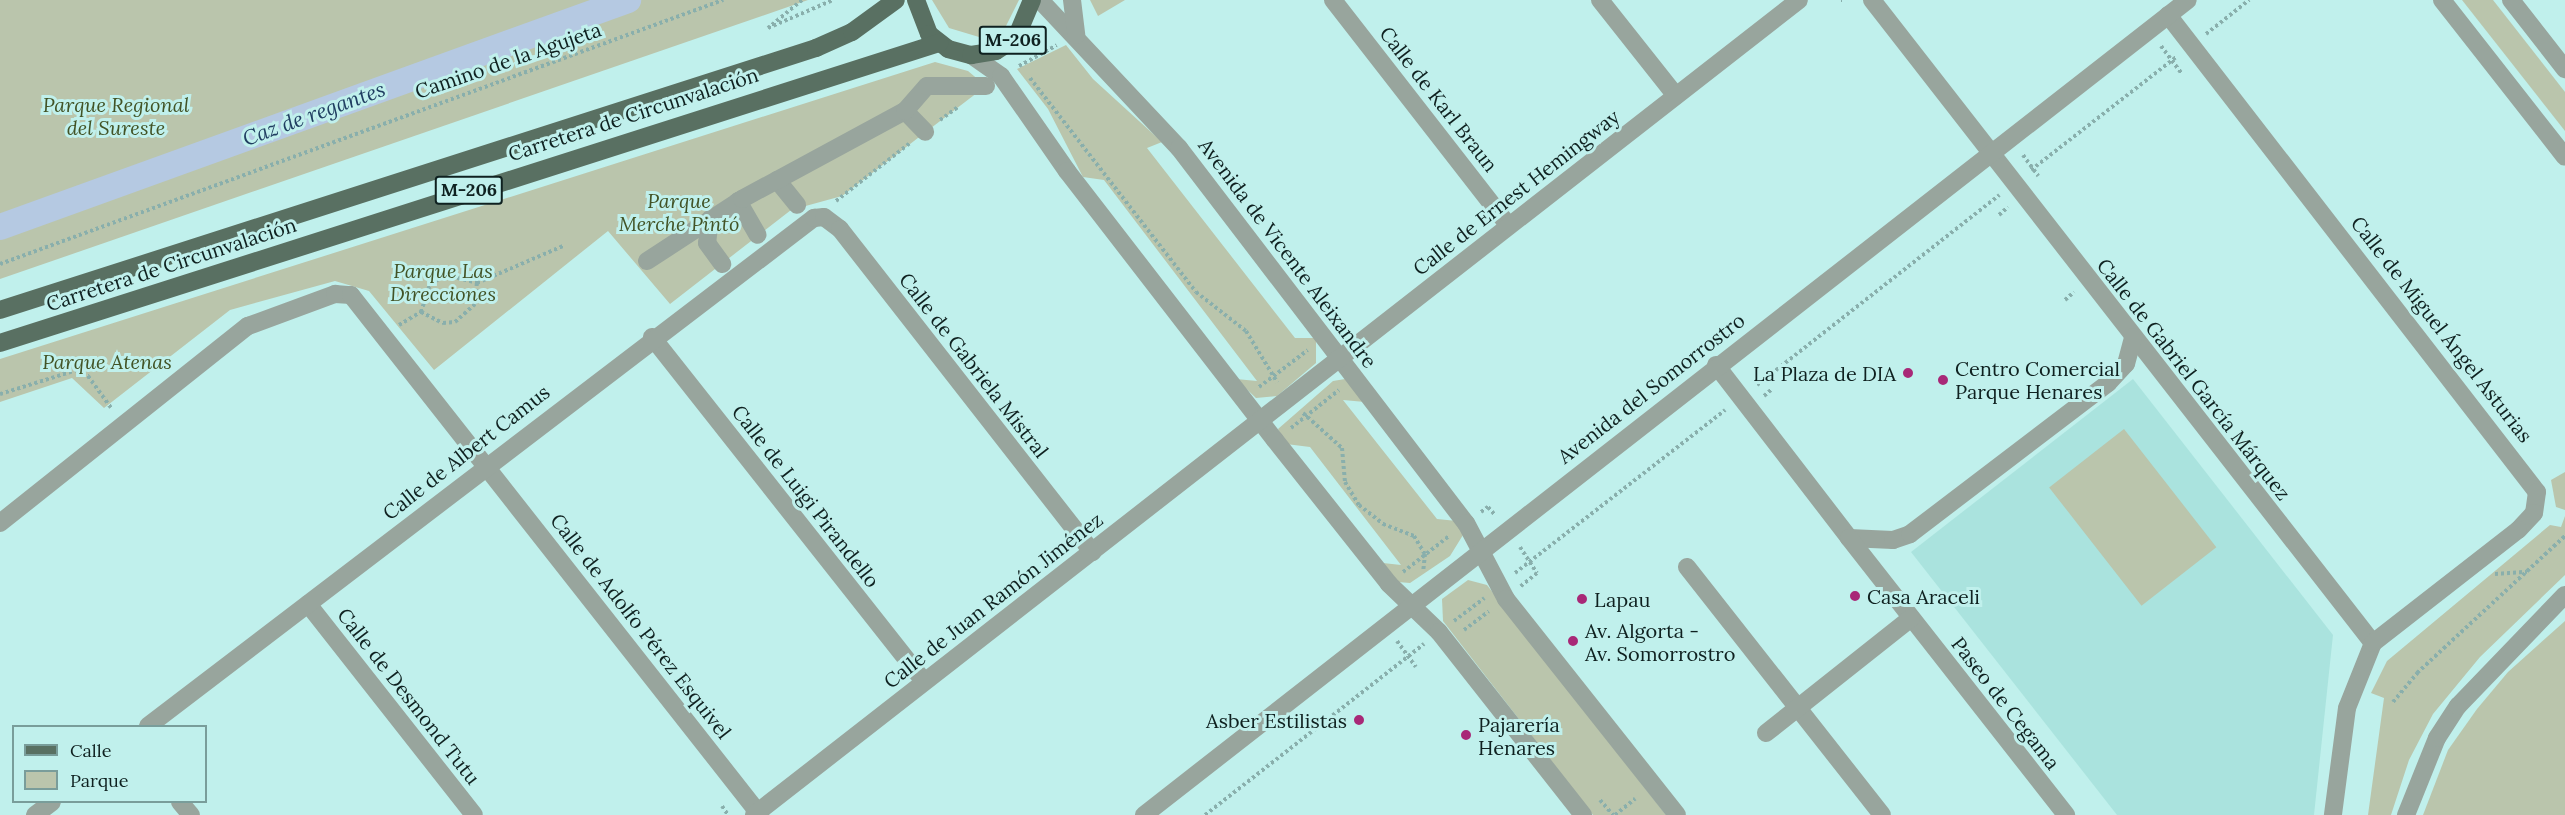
<!DOCTYPE html>
<html>
<head>
<meta charset="utf-8">
<style>
  body { margin:0 }
  #map { position:relative; width:2565px; height:815px; overflow:hidden; background:#c0f0ec; font-family:Lora,serif }
  div>[style] { position:absolute }
  .built>* { inset:0; background:#aae3de }
  .green>* { inset:0; background:#bac5ac; transform-origin:0 0 }
  .canal>* { height:26px; margin:-13px; padding:0 13px; transform-origin:13px; border-radius:13px; background:#b5c9e2 }
  .path>* { height:4px; margin-top:-2px; transform-origin:0; background:repeating-linear-gradient(90deg,#89afac 0 3px,transparent 0 6px) }
  .minor>* { height:18px; margin:-9px; padding:0 9px; transform-origin:9px; border-radius:9px; background:#98a59d }
  .major>* { height:18px; margin:-9px; padding:0 9px; transform-origin:9px; border-radius:9px; background:#597062 }
  .dots>* { width:16px; height:16px; translate:-50% -50%; box-sizing:border-box; border:3px solid #c0f0ec; border-radius:50% }
  span { translate:-50% -50%; white-space:nowrap; text-align:center; line-height:1.15; -webkit-text-stroke:6px #c0f0ec; paint-order:stroke }
  .shield-label span { padding:2px 4px; background:#c0f0ec; border:2px solid; border-radius:4px; -webkit-text-stroke-width:0 }
  .shield-label { font-size:18px; color:#0f2120; font-weight:700 }
  .street-label { font-size:20px; color:#0f2120 }
  .park-label { font-size:20px; color:#425326; font-style:italic }
  .poi-label { font-size:20px; color:#0f2120 }
  .left { translate:0 -50%; text-align:left }
  .right { translate:-100% -50%; text-align:right }
  .water-label { font-size:21px; color:#203e61; font-style:italic }
  .legend { position:absolute; left:12px; top:725px; width:195px; height:78px; box-sizing:border-box; background:#c0f0ec; border:2px solid #799d9a; margin:0; padding:8px 10px; list-style:none; font-size:18px; color:#0f2120 }
  .legend li { display:flex; align-items:center; gap:12px; height:30px }
  .legend b { width:30px; border:2px solid #799d9a }
</style>
</head>
<body>
<div id="map">
  <div class="built">
    <i style="clip-path:polygon(2133px 379px,2333px 635px,2314px 815px,2117px 815px,1911px 552px)"></i>
  </div>
  <div class="green">
    <i style="clip-path:polygon(0 0,808px 0,0 279px)"></i>
    <i style="clip-path:polygon(932px 0,1019px 0,1006px 26px,979px 37px,949px 28px)"></i>
    <i style="clip-path:polygon(1090px 0,1125px 0,1098px 16px)"></i>
    <i style="clip-path:polygon(2462px 0,2493px 0,2565px 92px,2565px 131px)"></i>
    <i style="clip-path:polygon(1066px 45px,1093px 79px,1162px 142px,1147px 148px,1295px 338px,1316px 338px,1316px 363px,1277px 396px,1256px 398px,1236px 379px,1257px 381px,1104px 180px,1083px 177px,1048px 109px,1017px 69px)"></i>
    <i style="clip-path:polygon(935px 62px,968px 71px,986px 86px,842px 196px,791px 210px,670px 304px,608px 231px,434px 370px,369px 291px,335px 281px,230px 310px,104px 408px,72px 378px,0 402px,0 359px)"></i>
    <i style="clip-path:polygon(1345px 379px,1365px 402px,1343px 400px,1437px 519px,1457px 521px,1463px 535px,1450px 556px,1410px 583px,1398px 582px,1383px 563px,1401px 565px,1310px 447px,1286px 444px,1278px 429px,1333px 381px)"></i>
    <i style="left:2124px;top:429px;width:150px;height:95px;rotate:52deg"></i>
    <i style="clip-path:polygon(2565px 472px,2565px 510px,2556px 507px,2551px 480px)"></i>
    <i style="clip-path:polygon(2565px 516px,2565px 575px,2480px 657px,2433px 714px,2409px 760px,2391px 815px,2368px 815px,2384px 698px,2371px 693px,2387px 661px,2550px 525px,2561px 527px)"></i>
    <i style="clip-path:polygon(1468px 580px,1487px 585px,1666px 815px,1593px 815px,1443px 621px,1442px 599px)"></i>
    <i style="clip-path:polygon(2565px 621px,2565px 815px,2423px 815px,2448px 750px,2477px 709px,2508px 672px)"></i>
  </div>
  <div class="canal">
    <i style="left:0;top:227px;width:668px;rotate:-19.87deg"></i>
  </div>
  <div class="path">
    <i style="left:802px;top:0;width:44px;rotate:140.5deg"></i>
    <i style="left:768px;top:28px;width:71px;rotate:-23.3deg"></i>
    <i style="left:1841px;top:0;width:1px"></i>
    <i style="left:2206px;top:34px;width:55px;rotate:-38.3deg"></i>
    <i style="left:2161px;top:46px;width:35px;rotate:53deg"></i>
    <i style="left:1019px;top:66px;width:43px;rotate:-28.9deg"></i>
    <i style="left:1030px;top:78px;width:271px;rotate:52.2deg"></i>
    <i style="left:1196px;top:292px;width:63px;rotate:38deg"></i>
    <i style="left:1246px;top:331px;width:60px;rotate:58.7deg"></i>
    <i style="left:940px;top:120px;width:22px;rotate:-36deg"></i>
    <i style="left:2023px;top:155px;width:26px;rotate:54deg"></i>
    <i style="left:2031px;top:170px;width:184px;rotate:-37.9deg"></i>
    <i style="left:836px;top:201px;width:94px;rotate:-38.1deg"></i>
    <i style="left:1999px;top:215px;width:12px;rotate:-42deg"></i>
    <i style="left:0;top:264px;width:770px;rotate:-20.06deg"></i>
    <i style="left:2065px;top:300px;width:12px;rotate:-42deg"></i>
    <i style="left:421px;top:312px;width:25px;rotate:27deg"></i>
    <i style="left:443px;top:323px;width:12px;rotate:-5deg"></i>
    <i style="left:455px;top:322px;width:27px;rotate:-42deg"></i>
    <i style="left:475px;top:304px;width:21px;rotate:-85deg"></i>
    <i style="left:399px;top:325px;width:26px;rotate:-31deg"></i>
    <i style="left:421px;top:312px;width:29px;rotate:-72deg"></i>
    <i style="left:430px;top:284px;width:18px;rotate:-29deg"></i>
    <i style="left:446px;top:275px;width:32px;rotate:14deg"></i>
    <i style="left:477px;top:283px;width:94px;rotate:-23.3deg"></i>
    <i style="left:1757px;top:385px;width:308px;rotate:-38.1deg"></i>
    <i style="left:1259px;top:387px;width:61px;rotate:-37.1deg"></i>
    <i style="left:0;top:394px;width:81px;rotate:-17.3deg"></i>
    <i style="left:77px;top:370px;width:13px;rotate:29deg"></i>
    <i style="left:88px;top:376px;width:39px;rotate:54deg"></i>
    <i style="left:1764px;top:396px;width:11px;rotate:-41deg"></i>
    <i style="left:1303px;top:413px;width:52px;rotate:41.9deg"></i>
    <i style="left:1342px;top:448px;width:34px;rotate:85deg"></i>
    <i style="left:1345px;top:482px;width:27px;rotate:59deg"></i>
    <i style="left:1359px;top:505px;width:31px;rotate:38deg"></i>
    <i style="left:1383px;top:524px;width:33px;rotate:21deg"></i>
    <i style="left:1414px;top:536px;width:21px;rotate:59deg"></i>
    <i style="left:1425px;top:554px;width:18px;rotate:96deg"></i>
    <i style="left:1291px;top:428px;width:61px;rotate:-38.4deg"></i>
    <i style="left:1481px;top:512px;width:9px;rotate:-36deg"></i>
    <i style="left:1488px;top:507px;width:11px;rotate:49deg"></i>
    <i style="left:1520px;top:547px;width:31px;rotate:57deg"></i>
    <i style="left:1537px;top:573px;width:21px;rotate:141deg"></i>
    <i style="left:1403px;top:572px;width:58px;rotate:-38deg"></i>
    <i style="left:1515px;top:573px;width:266px;rotate:-37.8deg"></i>
    <i style="left:2495px;top:574px;width:32px;rotate:-4deg"></i>
    <i style="left:1454px;top:621px;width:38px;rotate:-37deg"></i>
    <i style="left:1464px;top:630px;width:31px;rotate:-37deg"></i>
    <i style="left:1397px;top:641px;width:32px;rotate:54deg"></i>
    <i style="left:2393px;top:702px;width:38px;rotate:-50deg"></i>
    <i style="left:2417px;top:673px;width:202px;rotate:-42.8deg"></i>
    <i style="left:1600px;top:800px;width:20px;rotate:49deg"></i>
    <i style="left:722px;top:806px;width:11px;rotate:56deg"></i>
    <i style="left:1205px;top:815px;width:278px;rotate:-38deg"></i>
    <i style="left:1615px;top:815px;width:26px;rotate:-39deg"></i>
  </div>
  <div class="minor">
    <i style="left:1040px;top:0;width:203px;rotate:46.8deg"></i>
    <i style="left:1179px;top:148px;width:472px;rotate:52.6deg"></i>
    <i style="left:1466px;top:523px;width:86px;rotate:62.2deg"></i>
    <i style="left:1506px;top:599px;width:275px;rotate:51.6deg"></i>
    <i style="left:1072px;top:0;width:35px;rotate:83deg"></i>
    <i style="left:1333px;top:0;width:286px;rotate:52.1deg"></i>
    <i style="left:1600px;top:0;width:122px;rotate:51.6deg"></i>
    <i style="left:1872px;top:0;width:815px;rotate:52.08deg"></i>
    <i style="left:2373px;top:643px;width:70px;rotate:111.8deg"></i>
    <i style="left:2347px;top:708px;width:108px;rotate:97.5deg"></i>
    <i style="left:2442px;top:0;width:199px;rotate:51.9deg"></i>
    <i style="left:2511px;top:0;width:88px;rotate:52deg"></i>
    <i style="left:2168px;top:15px;width:603px;rotate:52.28deg"></i>
    <i style="left:2537px;top:492px;width:21px;rotate:98deg"></i>
    <i style="left:2534px;top:513px;width:23px;rotate:133deg"></i>
    <i style="left:2518px;top:530px;width:184px;rotate:142.1deg"></i>
    <i style="left:971px;top:55px;width:37px;rotate:35deg"></i>
    <i style="left:1001px;top:76px;width:116px;rotate:55.2deg"></i>
    <i style="left:1067px;top:171px;width:340px;rotate:52.3deg"></i>
    <i style="left:1275px;top:440px;width:184px;rotate:51.6deg"></i>
    <i style="left:1389px;top:584px;width:69px;rotate:43.8deg"></i>
    <i style="left:1439px;top:632px;width:233px;rotate:51.8deg"></i>
    <i style="left:905px;top:111px;width:29px;rotate:46deg"></i>
    <i style="left:777px;top:180px;width:32px;rotate:51deg"></i>
    <i style="left:738px;top:201px;width:39px;rotate:60deg"></i>
    <i style="left:710px;top:219px;width:24px;rotate:97deg"></i>
    <i style="left:707px;top:243px;width:26px;rotate:54deg"></i>
    <i style="left:647px;top:261px;width:113px;rotate:-33.1deg"></i>
    <i style="left:742px;top:199px;width:185px;rotate:-28.4deg"></i>
    <i style="left:905px;top:111px;width:33px;rotate:-49deg"></i>
    <i style="left:927px;top:86px;width:59px"></i>
    <i style="left:652px;top:337px;width:439px;rotate:51.7deg"></i>
    <i style="left:1716px;top:365px;width:218px;rotate:52.4deg"></i>
    <i style="left:1849px;top:538px;width:44px;rotate:2.6deg"></i>
    <i style="left:1893px;top:540px;width:18px;rotate:-19deg"></i>
    <i style="left:1910px;top:534px;width:249px;rotate:-37.3deg"></i>
    <i style="left:2108px;top:383px;width:26px;rotate:-47deg"></i>
    <i style="left:2126px;top:364px;width:28px;rotate:-75deg"></i>
    <i style="left:0;top:523px;width:317px;rotate:-38.5deg"></i>
    <i style="left:248px;top:326px;width:93px;rotate:-20.2deg"></i>
    <i style="left:335px;top:294px;width:16px;rotate:4deg"></i>
    <i style="left:351px;top:295px;width:662px;rotate:51.81deg"></i>
    <i style="left:1849px;top:538px;width:352px;rotate:51.9deg"></i>
    <i style="left:1687px;top:567px;width:315px;rotate:51.8deg"></i>
    <i style="left:308px;top:604px;width:268px;rotate:51.8deg"></i>
    <i style="left:148px;top:726px;width:838px;rotate:-37.34deg"></i>
    <i style="left:814px;top:218px;width:10px;rotate:-6deg"></i>
    <i style="left:824px;top:217px;width:20px;rotate:37deg"></i>
    <i style="left:840px;top:229px;width:410px;rotate:52deg"></i>
    <i style="left:1766px;top:733px;width:185px;rotate:-38.4deg"></i>
    <i style="left:180px;top:802px;width:17px;rotate:50deg"></i>
    <i style="left:35px;top:815px;width:21px;rotate:-37deg"></i>
    <i style="left:754px;top:815px;width:1325px;rotate:-37.95deg"></i>
    <i style="left:1144px;top:815px;width:1324px;rotate:-37.98deg"></i>
    <i style="left:2406px;top:815px;width:83px;rotate:-68.1deg"></i>
    <i style="left:2437px;top:738px;width:38px;rotate:-57deg"></i>
    <i style="left:2458px;top:706px;width:154px;rotate:-46.1deg"></i>
  </div>
  <div class="major">
    <i style="left:916px;top:0;width:36px;rotate:69deg"></i>
    <i style="left:929px;top:34px;width:24px;rotate:38deg"></i>
    <i style="left:948px;top:49px;width:24px;rotate:15deg"></i>
    <i style="left:971px;top:55px;width:25px;rotate:-9deg"></i>
    <i style="left:996px;top:51px;width:24px;rotate:-33deg"></i>
    <i style="left:1016px;top:38px;width:41px;rotate:-67.2deg"></i>
    <i style="left:0;top:310px;width:857px;rotate:-17.8deg"></i>
    <i style="left:816px;top:48px;width:39px;rotate:-24deg"></i>
    <i style="left:852px;top:32px;width:54px;rotate:-36deg"></i>
    <i style="left:0;top:343px;width:986px;rotate:-17.72deg"></i>
  </div>
  <div class="dots">
    <i style="left:1908px;top:373px;background:#a82877"></i>
    <i style="left:1943px;top:380px;background:#a82877"></i>
    <i style="left:1855px;top:596px;background:#a82877"></i>
    <i style="left:1582px;top:599px;background:#a82877"></i>
    <i style="left:1573px;top:641px;background:#a82877"></i>
    <i style="left:1359px;top:720px;background:#a82877"></i>
    <i style="left:1466px;top:735px;background:#a82877"></i>
  </div>
  <div class="shield-label">
    <span style="left:1013px;top:40px">M-206</span>
    <span style="left:469px;top:190px">M-206</span>
  </div>
  <div class="street-label">
    <span style="left:508px;top:60px;rotate:-19deg">Camino de la Agujeta</span>
    <span style="left:1439px;top:99px;rotate:52deg">Calle de Karl Braun</span>
    <span style="left:633px;top:114px;rotate:-18deg">Carretera de Circunvalación</span>
    <span style="left:1516px;top:192px;rotate:-38deg">Calle de Ernest Hemingway</span>
    <span style="left:1288px;top:253px;rotate:53deg">Avenida de Vicente Aleixandre</span>
    <span style="left:171px;top:264px;rotate:-18deg">Carretera de Circunvalación</span>
    <span style="left:2442px;top:329px;rotate:52deg">Calle de Miguel Ángel Asturias</span>
    <span style="left:974px;top:365px;rotate:52deg">Calle de Gabriela Mistral</span>
    <span style="left:2194px;top:379px;rotate:52deg">Calle de Gabriel García Márquez</span>
    <span style="left:1651px;top:388px;rotate:-38deg">Avenida del Somorrostro</span>
    <span style="left:466px;top:452px;rotate:-38deg">Calle de Albert Camus</span>
    <span style="left:806px;top:496px;rotate:52deg">Calle de Luigi Pirandello</span>
    <span style="left:993px;top:600px;rotate:-38deg">Calle de Juan Ramón Jiménez</span>
    <span style="left:641px;top:626px;rotate:52deg">Calle de Adolfo Pérez Esquivel</span>
    <span style="left:409px;top:696px;rotate:52deg">Calle de Desmond Tutu</span>
    <span style="left:2006px;top:703px;rotate:52deg">Paseo de Cegama</span>
  </div>
  <div class="park-label">
    <span style="left:116px;top:116px">Parque Regional<br>del Sureste</span>
    <span style="left:679px;top:212px">Parque<br>Merche Pintó</span>
    <span style="left:443px;top:282px">Parque Las<br>Direcciones</span>
    <span style="left:107px;top:361px">Parque Atenas</span>
  </div>
  <div class="poi-label">
    <span class="left" style="left:1955px;top:380px">Centro Comercial<br>Parque Henares</span>
    <span class="right" style="left:1896px;top:373px">La Plaza de DIA</span>
    <span class="left" style="left:1867px;top:596px">Casa Araceli</span>
    <span class="left" style="left:1594px;top:599px">Lapau</span>
    <span class="left" style="left:1585px;top:642px">Av. Algorta -<br>Av. Somorrostro</span>
    <span class="right" style="left:1347px;top:720px">Asber Estilistas</span>
    <span class="left" style="left:1478px;top:736px">Pajarería<br>Henares</span>
  </div>
  <div class="water-label">
    <span style="left:314px;top:114px;rotate:-20deg">Caz de regantes</span>
  </div>
  <ul class="legend">
  <li><b style="height:8px;background:#597062"></b>Calle</li>
  <li><b style="height:16px;background:#bac5ac"></b>Parque</li>
  </ul>
</div>
</body>
</html>
